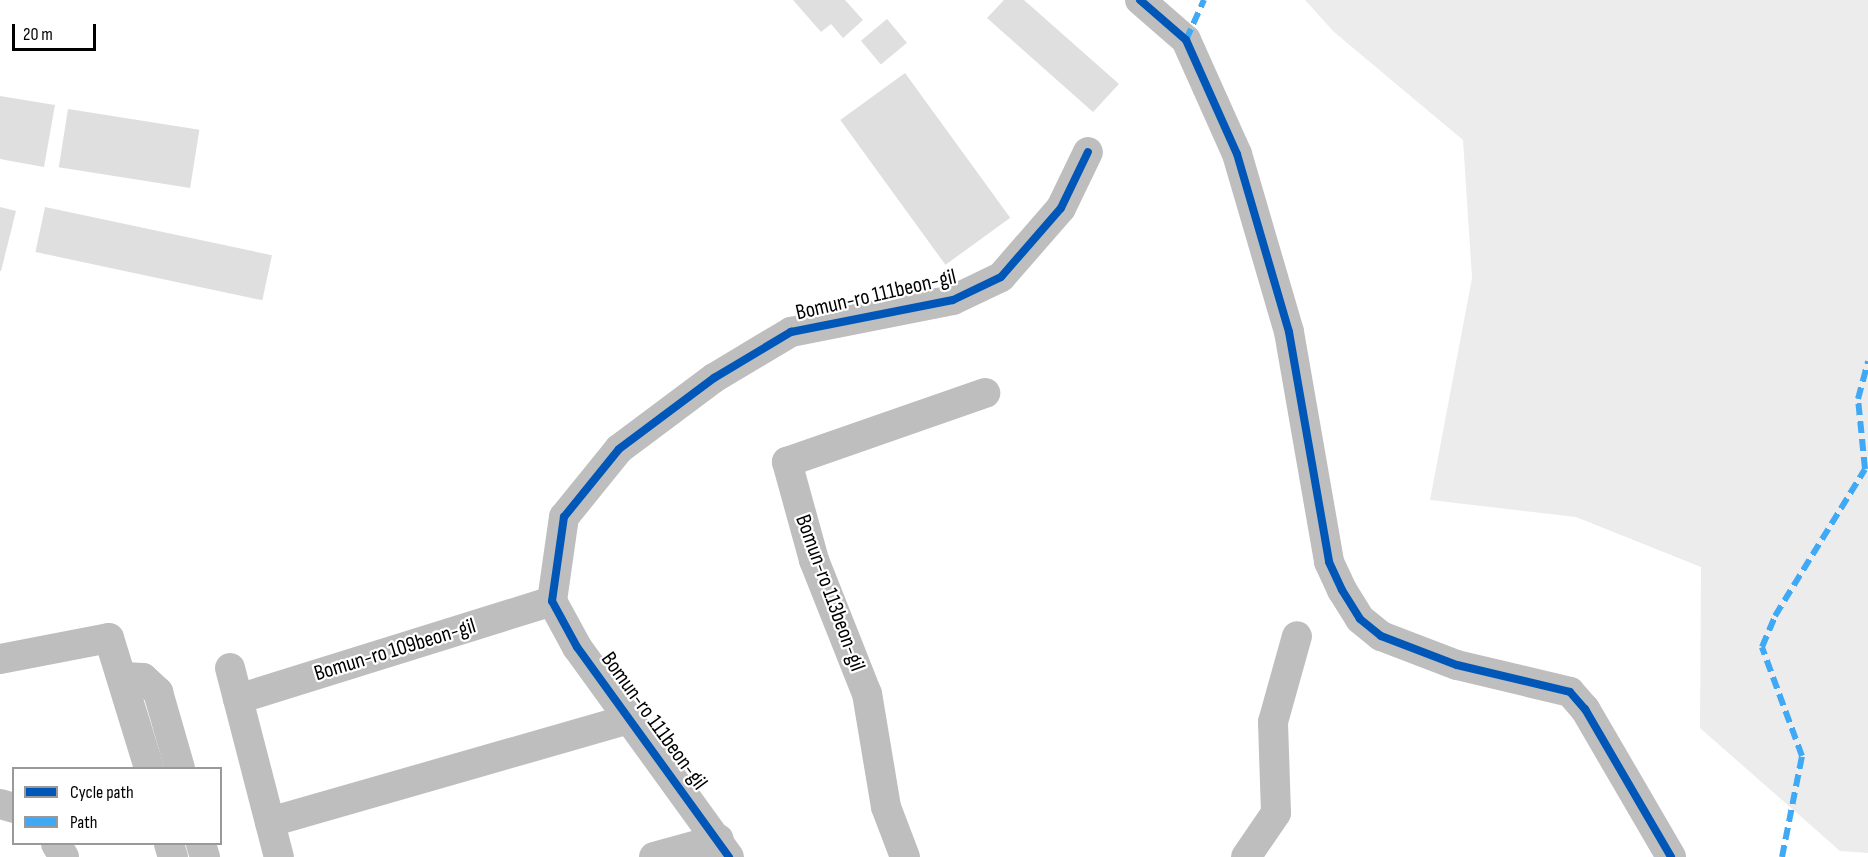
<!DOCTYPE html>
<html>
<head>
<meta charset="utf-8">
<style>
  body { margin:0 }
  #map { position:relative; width:1868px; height:857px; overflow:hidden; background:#fff; font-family:"Sofia Sans Condensed",sans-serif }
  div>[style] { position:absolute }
  .green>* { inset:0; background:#ececec }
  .building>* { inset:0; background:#dfdfdf; transform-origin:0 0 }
  .minor>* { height:30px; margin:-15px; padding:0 15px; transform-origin:15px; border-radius:15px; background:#bebebe }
  .quiet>* { height:6px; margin-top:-3px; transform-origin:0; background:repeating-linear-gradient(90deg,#3fa9f5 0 12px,transparent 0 18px) }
  .cycleway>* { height:8px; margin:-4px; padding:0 4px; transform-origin:4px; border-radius:4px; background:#0057b8 }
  span { translate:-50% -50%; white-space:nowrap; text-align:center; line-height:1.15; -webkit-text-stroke:4.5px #fff; paint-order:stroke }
  .street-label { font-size:22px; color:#000 }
  .legend { position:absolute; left:12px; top:767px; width:210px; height:78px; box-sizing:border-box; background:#fff; border:2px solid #999; margin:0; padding:8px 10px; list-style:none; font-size:18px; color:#000 }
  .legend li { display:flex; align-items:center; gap:12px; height:30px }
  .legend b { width:30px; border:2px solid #999 }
  .scale { position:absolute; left:12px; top:24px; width:84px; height:27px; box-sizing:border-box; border:3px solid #000; border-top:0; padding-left:8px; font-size:18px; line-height:21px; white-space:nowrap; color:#000; -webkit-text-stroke:4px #fff; paint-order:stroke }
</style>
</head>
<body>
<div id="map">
  <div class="green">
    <i style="clip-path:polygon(1305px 0,1868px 0,1868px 853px,1840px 851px,1700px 728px,1701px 567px,1576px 517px,1430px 500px,1472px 278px,1463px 140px,1334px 32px)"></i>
  </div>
  <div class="building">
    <i style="clip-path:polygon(793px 0,845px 0,863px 20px,843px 38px,831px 24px,821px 32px)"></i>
    <i style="clip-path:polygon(1004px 0,1024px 0,1119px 84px,1093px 112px,987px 18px)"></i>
    <i style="left:887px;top:19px;width:31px;height:34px;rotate:50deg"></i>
    <i style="left:905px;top:73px;width:179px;height:80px;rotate:54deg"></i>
    <i style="clip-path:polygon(0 96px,55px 105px,44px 167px,0 159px)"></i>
    <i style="left:68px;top:109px;width:133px;height:59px;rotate:9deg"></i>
    <i style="clip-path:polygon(0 207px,16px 211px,1px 271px,0 271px)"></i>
    <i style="left:45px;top:207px;width:232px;height:46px;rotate:12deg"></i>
  </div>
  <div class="minor">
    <i style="left:1140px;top:0;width:61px;rotate:41deg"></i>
    <i style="left:1186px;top:40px;width:125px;rotate:65.9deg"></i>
    <i style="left:1237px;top:154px;width:185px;rotate:73.7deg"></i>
    <i style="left:1289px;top:332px;width:233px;rotate:80.1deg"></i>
    <i style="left:1329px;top:562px;width:31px;rotate:65deg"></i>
    <i style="left:1342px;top:590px;width:34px;rotate:58deg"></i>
    <i style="left:1360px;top:619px;width:27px;rotate:39deg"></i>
    <i style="left:1381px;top:636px;width:81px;rotate:20.9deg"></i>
    <i style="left:1457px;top:665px;width:116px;rotate:13.4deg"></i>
    <i style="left:1570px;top:692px;width:23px;rotate:49deg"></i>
    <i style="left:1585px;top:709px;width:171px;rotate:59.8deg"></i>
    <i style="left:0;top:659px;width:111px;rotate:-10.9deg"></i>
    <i style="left:109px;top:638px;width:136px;rotate:72.9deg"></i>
    <i style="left:230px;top:668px;width:195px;rotate:75.5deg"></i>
    <i style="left:124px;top:677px;width:19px;rotate:3deg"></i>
    <i style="left:143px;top:678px;width:21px;rotate:43deg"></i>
    <i style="left:158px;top:692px;width:79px;rotate:73.9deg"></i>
    <i style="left:238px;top:699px;width:329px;rotate:-17.3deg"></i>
    <i style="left:0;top:804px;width:15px;rotate:16deg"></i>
    <i style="left:270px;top:822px;width:373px;rotate:-16deg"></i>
    <i style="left:56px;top:844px;width:15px;rotate:58deg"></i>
    <i style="left:169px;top:844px;width:14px;rotate:73deg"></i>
    <i style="left:201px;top:844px;width:14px;rotate:73deg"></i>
    <i style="left:654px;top:857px;width:67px;rotate:-15.5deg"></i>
    <i style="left:729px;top:857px;width:259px;rotate:-125.9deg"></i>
    <i style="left:577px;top:647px;width:52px;rotate:-118.5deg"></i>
    <i style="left:552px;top:601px;width:85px;rotate:-81.9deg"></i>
    <i style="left:564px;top:517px;width:87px;rotate:-51deg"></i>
    <i style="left:619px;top:449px;width:119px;rotate:-36.8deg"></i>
    <i style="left:714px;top:378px;width:90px;rotate:-30.9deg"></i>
    <i style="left:791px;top:332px;width:165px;rotate:-11.2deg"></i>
    <i style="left:953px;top:300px;width:53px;rotate:-25.6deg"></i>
    <i style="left:1001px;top:277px;width:91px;rotate:-49deg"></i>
    <i style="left:1061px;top:208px;width:62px;rotate:-64.3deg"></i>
    <i style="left:905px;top:857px;width:53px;rotate:-110.8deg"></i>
    <i style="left:886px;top:807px;width:115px;rotate:-99.5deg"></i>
    <i style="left:867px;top:694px;width:144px;rotate:-111.6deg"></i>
    <i style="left:814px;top:560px;width:102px;rotate:-105.4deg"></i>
    <i style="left:787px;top:462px;width:210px;rotate:-19.2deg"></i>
    <i style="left:1246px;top:857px;width:53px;rotate:-55.7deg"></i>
    <i style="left:1276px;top:813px;width:91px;rotate:-91.9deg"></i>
    <i style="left:1273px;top:722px;width:89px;rotate:-74.4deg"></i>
  </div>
  <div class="quiet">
    <i style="left:1186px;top:40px;width:44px;rotate:-65.8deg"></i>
    <i style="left:1782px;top:857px;width:103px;rotate:-78.8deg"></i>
    <i style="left:1802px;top:756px;width:116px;rotate:-110.2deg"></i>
    <i style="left:1762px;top:647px;width:34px;rotate:-67deg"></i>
    <i style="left:1775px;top:616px;width:172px;rotate:-58.5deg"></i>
    <i style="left:1865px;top:469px;width:70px;rotate:-95.7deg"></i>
    <i style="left:1858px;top:399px;width:39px;rotate:-75deg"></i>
  </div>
  <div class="cycleway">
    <i style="left:1140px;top:0;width:61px;rotate:41deg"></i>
    <i style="left:1186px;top:40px;width:125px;rotate:65.9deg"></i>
    <i style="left:1237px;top:154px;width:185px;rotate:73.7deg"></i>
    <i style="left:1289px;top:332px;width:233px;rotate:80.1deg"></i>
    <i style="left:1329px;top:562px;width:31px;rotate:65deg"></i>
    <i style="left:1342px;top:590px;width:34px;rotate:58deg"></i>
    <i style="left:1360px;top:619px;width:27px;rotate:39deg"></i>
    <i style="left:1381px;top:636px;width:81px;rotate:20.9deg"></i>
    <i style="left:1457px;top:665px;width:116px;rotate:13.4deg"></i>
    <i style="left:1570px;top:692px;width:23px;rotate:49deg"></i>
    <i style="left:1585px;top:709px;width:171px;rotate:59.8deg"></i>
    <i style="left:729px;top:857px;width:259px;rotate:-125.9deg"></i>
    <i style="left:577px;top:647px;width:52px;rotate:-118.5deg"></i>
    <i style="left:552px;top:601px;width:85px;rotate:-81.9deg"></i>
    <i style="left:564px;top:517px;width:87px;rotate:-51deg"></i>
    <i style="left:619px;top:449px;width:119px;rotate:-36.8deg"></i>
    <i style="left:714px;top:378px;width:90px;rotate:-30.9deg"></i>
    <i style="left:791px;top:332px;width:165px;rotate:-11.2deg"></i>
    <i style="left:953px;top:300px;width:53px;rotate:-25.6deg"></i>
    <i style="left:1001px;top:277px;width:91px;rotate:-49deg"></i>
    <i style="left:1061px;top:208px;width:62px;rotate:-64.3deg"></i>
  </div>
  <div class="street-label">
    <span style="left:876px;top:295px;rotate:-13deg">Bomun-ro 111beon-gil</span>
    <span style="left:830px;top:593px;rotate:70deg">Bomun-ro 113beon-gil</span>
    <span style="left:395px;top:650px;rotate:-17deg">Bomun-ro 109beon-gil</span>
    <span style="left:654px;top:721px;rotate:54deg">Bomun-ro 111beon-gil</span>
  </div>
  <ul class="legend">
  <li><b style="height:8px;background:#0057b8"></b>Cycle path</li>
  <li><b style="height:8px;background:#3fa9f5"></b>Path</li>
  </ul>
  <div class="scale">20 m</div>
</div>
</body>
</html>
